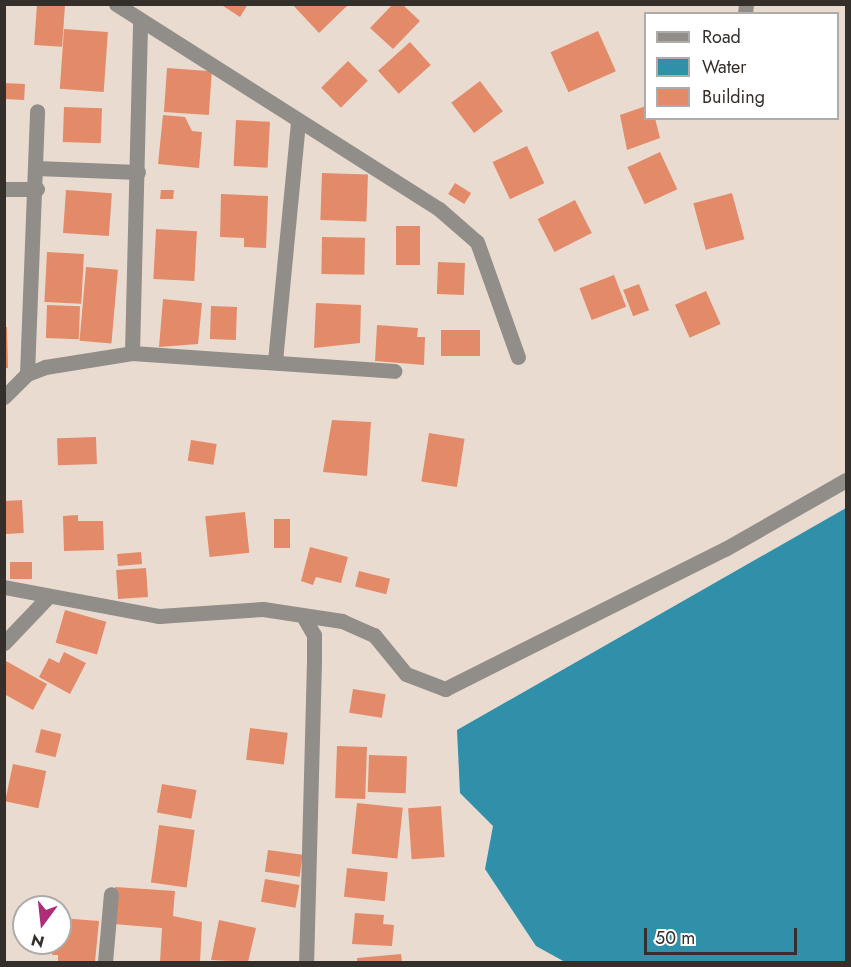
<!DOCTYPE html>
<html>
<head>
<meta charset="utf-8">
<style>
  body { margin:0 }
  #map { position:relative; width:851px; height:967px; overflow:hidden; background:#eadbd1; font-family:Jost,sans-serif }
  div>[style] { position:absolute }
  .water>* { inset:0; background:#3090a9 }
  .building>* { inset:0; background:#e38b69; transform-origin:0 0 }
  .minor>* { height:15px; margin:-7.5px; padding:0 7.5px; transform-origin:7.5px; border-radius:7.5px; background:#918d88 }
  span { translate:-50% -50%; white-space:nowrap; text-align:center; line-height:1.15; -webkit-text-stroke:5px #fff; paint-order:stroke }
  .frame { position:absolute; inset:0; border:6px solid #342f2b; pointer-events:none }
  .legend { position:absolute; left:644px; top:12px; width:195px; height:108px; box-sizing:border-box; background:#fff; border:2px solid #aeacaa; margin:0; padding:8px 10px; list-style:none; font-size:18px; color:#342f2b }
  .legend li { display:flex; align-items:center; gap:12px; height:30px }
  .legend b { width:30px; border:2px solid #aeacaa }
  .north { position:absolute; left:12px; top:895px; width:60px; height:60px; box-sizing:border-box; background:#fff; border:2px solid #aeacaa; border-radius:50%; rotate:195deg; font-size:16px; font-weight:700; line-height:24px; text-align:center; color:#342f2b }
  .north::after { content:''; display:block; margin:auto; width:21px; height:27px; background:#ae2d78; clip-path:polygon(50% 0,100% 100%,50% 72%,0 100%) }
  .scale { position:absolute; left:644px; top:928px; width:153px; height:27px; box-sizing:border-box; border:3px solid #342f2b; border-top:0; padding-left:8px; font-size:18px; line-height:21px; white-space:nowrap; color:#342f2b; -webkit-text-stroke:4px #fff; paint-order:stroke }
</style>
</head>
<body>
<div id="map">
  <div class="water">
    <i style="clip-path:polygon(846px 508px,846px 962px,565px 962px,536px 946px,485px 869px,493px 826px,460px 793px,457px 730px)"></i>
  </div>
  <div class="building">
    <i style="left:37px;top:4px;width:28px;height:41px;rotate:4deg"></i>
    <i style="clip-path:polygon(220px 4px,248px 4px,240px 17px)"></i>
    <i style="clip-path:polygon(292px 4px,349px 4px,319px 33px)"></i>
    <i style="clip-path:polygon(392px 5px,403px 5px,420px 21px,393px 49px,370px 28px)"></i>
    <i style="left:64px;top:29px;width:44px;height:60px;rotate:4deg"></i>
    <i style="left:598px;top:31px;width:44px;height:52px;rotate:66deg"></i>
    <i style="left:410px;top:42px;width:31px;height:43px;rotate:48deg"></i>
    <i style="left:348px;top:61px;width:28px;height:38px;rotate:45deg"></i>
    <i style="left:167px;top:68px;width:45px;height:44px;rotate:4deg"></i>
    <i style="left:480px;top:81px;width:38px;height:36px;rotate:53deg"></i>
    <i style="left:4px;top:83px;width:21px;height:16px;rotate:3deg"></i>
    <i style="clip-path:polygon(646px 106px,646px 118px,655px 118px,660px 138px,627px 150px,620px 115px)"></i>
    <i style="left:64px;top:107px;width:38px;height:35px;rotate:2deg"></i>
    <i style="clip-path:polygon(163px 115px,185px 117px,192px 131px,202px 132px,199px 168px,158px 164px)"></i>
    <i style="left:236px;top:120px;width:34px;height:46px;rotate:3deg"></i>
    <i style="left:527px;top:146px;width:41px;height:38px;rotate:65deg"></i>
    <i style="left:660px;top:152px;width:41px;height:36px;rotate:65deg"></i>
    <i style="left:322px;top:173px;width:46px;height:47px;rotate:2deg"></i>
    <i style="left:455px;top:183px;width:19px;height:13px;rotate:32deg"></i>
    <i style="left:66px;top:190px;width:46px;height:43px;rotate:4deg"></i>
    <i style="clip-path:polygon(161px 190px,174px 190px,173px 199px,160px 199px)"></i>
    <i style="left:732px;top:193px;width:48px;height:40px;rotate:75deg"></i>
    <i style="clip-path:polygon(221px 194px,268px 196px,266px 248px,244px 247px,244px 238px,220px 237px)"></i>
    <i style="left:575px;top:200px;width:37px;height:42px;rotate:63deg"></i>
    <i style="left:396px;top:226px;width:24px;height:39px"></i>
    <i style="left:156px;top:229px;width:41px;height:50px;rotate:3deg"></i>
    <i style="left:322px;top:237px;width:43px;height:37px;rotate:1deg"></i>
    <i style="left:47px;top:252px;width:37px;height:50px;rotate:3deg"></i>
    <i style="left:438px;top:262px;width:27px;height:32px;rotate:2deg"></i>
    <i style="left:86px;top:267px;width:32px;height:74px;rotate:5deg"></i>
    <i style="left:614px;top:275px;width:34px;height:37px;rotate:69deg"></i>
    <i style="left:639px;top:284px;width:28px;height:17px;rotate:69deg"></i>
    <i style="left:706px;top:291px;width:36px;height:34px;rotate:66deg"></i>
    <i style="clip-path:polygon(163px 299px,202px 303px,198px 344px,159px 347px)"></i>
    <i style="clip-path:polygon(316px 303px,361px 305px,360px 343px,314px 348px)"></i>
    <i style="left:47px;top:305px;width:33px;height:33px;rotate:2deg"></i>
    <i style="left:211px;top:306px;width:26px;height:33px;rotate:2deg"></i>
    <i style="clip-path:polygon(377px 325px,418px 328px,417px 337px,425px 337px,424px 365px,375px 361px)"></i>
    <i style="clip-path:polygon(5px 327px,7px 327px,8px 368px,5px 368px)"></i>
    <i style="left:480px;top:330px;width:26px;height:39px;rotate:90deg"></i>
    <i style="clip-path:polygon(332px 420px,371px 422px,367px 476px,323px 472px)"></i>
    <i style="left:429px;top:433px;width:36px;height:49px;rotate:9deg"></i>
    <i style="left:96px;top:437px;width:27px;height:39px;rotate:88deg"></i>
    <i style="left:191px;top:440px;width:26px;height:21px;rotate:9deg"></i>
    <i style="left:22px;top:500px;width:33px;height:18px;rotate:87deg"></i>
    <i style="left:245px;top:512px;width:41px;height:40px;rotate:84deg"></i>
    <i style="clip-path:polygon(78px 515px,78px 521px,103px 521px,104px 550px,64px 551px,63px 516px)"></i>
    <i style="left:274px;top:519px;width:16px;height:29px"></i>
    <i style="clip-path:polygon(310px 547px,348px 557px,341px 583px,316px 577px,313px 585px,301px 581px)"></i>
    <i style="left:141px;top:552px;width:12px;height:24px;rotate:85deg"></i>
    <i style="left:10px;top:562px;width:22px;height:17px"></i>
    <i style="left:146px;top:568px;width:29px;height:30px;rotate:86deg"></i>
    <i style="left:359px;top:571px;width:32px;height:16px;rotate:14deg"></i>
    <i style="left:65px;top:610px;width:43px;height:34px;rotate:16deg"></i>
    <i style="clip-path:polygon(64px 652px,86px 663px,70px 694px,39px 677px,49px 658px,59px 663px)"></i>
    <i style="clip-path:polygon(6px 661px,47px 684px,33px 710px,4px 694px)"></i>
    <i style="left:353px;top:689px;width:33px;height:24px;rotate:9deg"></i>
    <i style="left:250px;top:728px;width:38px;height:32px;rotate:7deg"></i>
    <i style="left:41px;top:729px;width:21px;height:24px;rotate:14deg"></i>
    <i style="left:337px;top:746px;width:30px;height:52px;rotate:2deg"></i>
    <i style="left:369px;top:755px;width:38px;height:37px;rotate:2deg"></i>
    <i style="left:13px;top:764px;width:34px;height:38px;rotate:12deg"></i>
    <i style="left:162px;top:784px;width:35px;height:29px;rotate:10deg"></i>
    <i style="left:357px;top:803px;width:46px;height:51px;rotate:6deg"></i>
    <i style="left:441px;top:806px;width:51px;height:33px;rotate:86deg"></i>
    <i style="left:159px;top:825px;width:36px;height:58px;rotate:8deg"></i>
    <i style="left:268px;top:850px;width:35px;height:22px;rotate:8deg"></i>
    <i style="left:347px;top:868px;width:41px;height:29px;rotate:6deg"></i>
    <i style="left:265px;top:879px;width:35px;height:23px;rotate:10deg"></i>
    <i style="clip-path:polygon(115px 887px,175px 891px,173px 916px,202px 922px,200px 962px,160px 962px,162px 928px,113px 924px)"></i>
    <i style="clip-path:polygon(355px 913px,384px 915px,383px 924px,394px 925px,392px 946px,352px 944px)"></i>
    <i style="clip-path:polygon(60px 918px,99px 921px,95px 962px,58px 962px,58px 955px,52px 955px,53px 943px,60px 943px)"></i>
    <i style="clip-path:polygon(219px 920px,256px 928px,248px 962px,211px 960px)"></i>
    <i style="clip-path:polygon(401px 954px,402px 962px,357px 962px,357px 958px)"></i>
  </div>
  <div class="minor">
    <i style="left:116px;top:4px;width:383px;rotate:32.4deg"></i>
    <i style="left:439px;top:209px;width:50px;rotate:41deg"></i>
    <i style="left:477px;top:242px;width:122px;rotate:70.4deg"></i>
    <i style="left:745px;top:14px;width:10px;rotate:-84deg"></i>
    <i style="left:36px;top:168px;width:102px;rotate:2.2deg"></i>
    <i style="left:4px;top:189px;width:33px"></i>
    <i style="left:132px;top:353px;width:333px;rotate:-88.6deg"></i>
    <i style="left:275px;top:361px;width:238px;rotate:-84.5deg"></i>
    <i style="left:27px;top:374px;width:263px;rotate:-87.8deg"></i>
    <i style="left:4px;top:397px;width:33px;rotate:-45deg"></i>
    <i style="left:27px;top:374px;width:19px;rotate:-21deg"></i>
    <i style="left:45px;top:367px;width:88px;rotate:-9.1deg"></i>
    <i style="left:132px;top:353px;width:263px;rotate:3.9deg"></i>
    <i style="left:4px;top:587px;width:158px;rotate:10.6deg"></i>
    <i style="left:159px;top:616px;width:104px;rotate:-3.9deg"></i>
    <i style="left:263px;top:609px;width:80px;rotate:8.6deg"></i>
    <i style="left:342px;top:621px;width:35px;rotate:24deg"></i>
    <i style="left:374px;top:635px;width:50px;rotate:50.6deg"></i>
    <i style="left:406px;top:674px;width:42px;rotate:21deg"></i>
    <i style="left:445px;top:689px;width:313px;rotate:-26.6deg"></i>
    <i style="left:725px;top:549px;width:139px;rotate:-29.7deg"></i>
    <i style="left:303px;top:616px;width:22px;rotate:60deg"></i>
    <i style="left:314px;top:635px;width:26px;rotate:90deg"></i>
    <i style="left:314px;top:661px;width:301px;rotate:91.5deg"></i>
    <i style="left:4px;top:643px;width:61px;rotate:-46.3deg"></i>
    <i style="left:105px;top:962px;width:68px;rotate:-85deg"></i>
  </div>
  <div class="frame"></div>
  <ul class="legend">
  <li><b style="height:8px;background:#918d88"></b>Road</li>
  <li><b style="height:16px;background:#3090a9"></b>Water</li>
  <li><b style="height:16px;background:#e38b69"></b>Building</li>
  </ul>
  <div class="north">N</div>
  <div class="scale">50 m</div>
</div>
</body>
</html>
